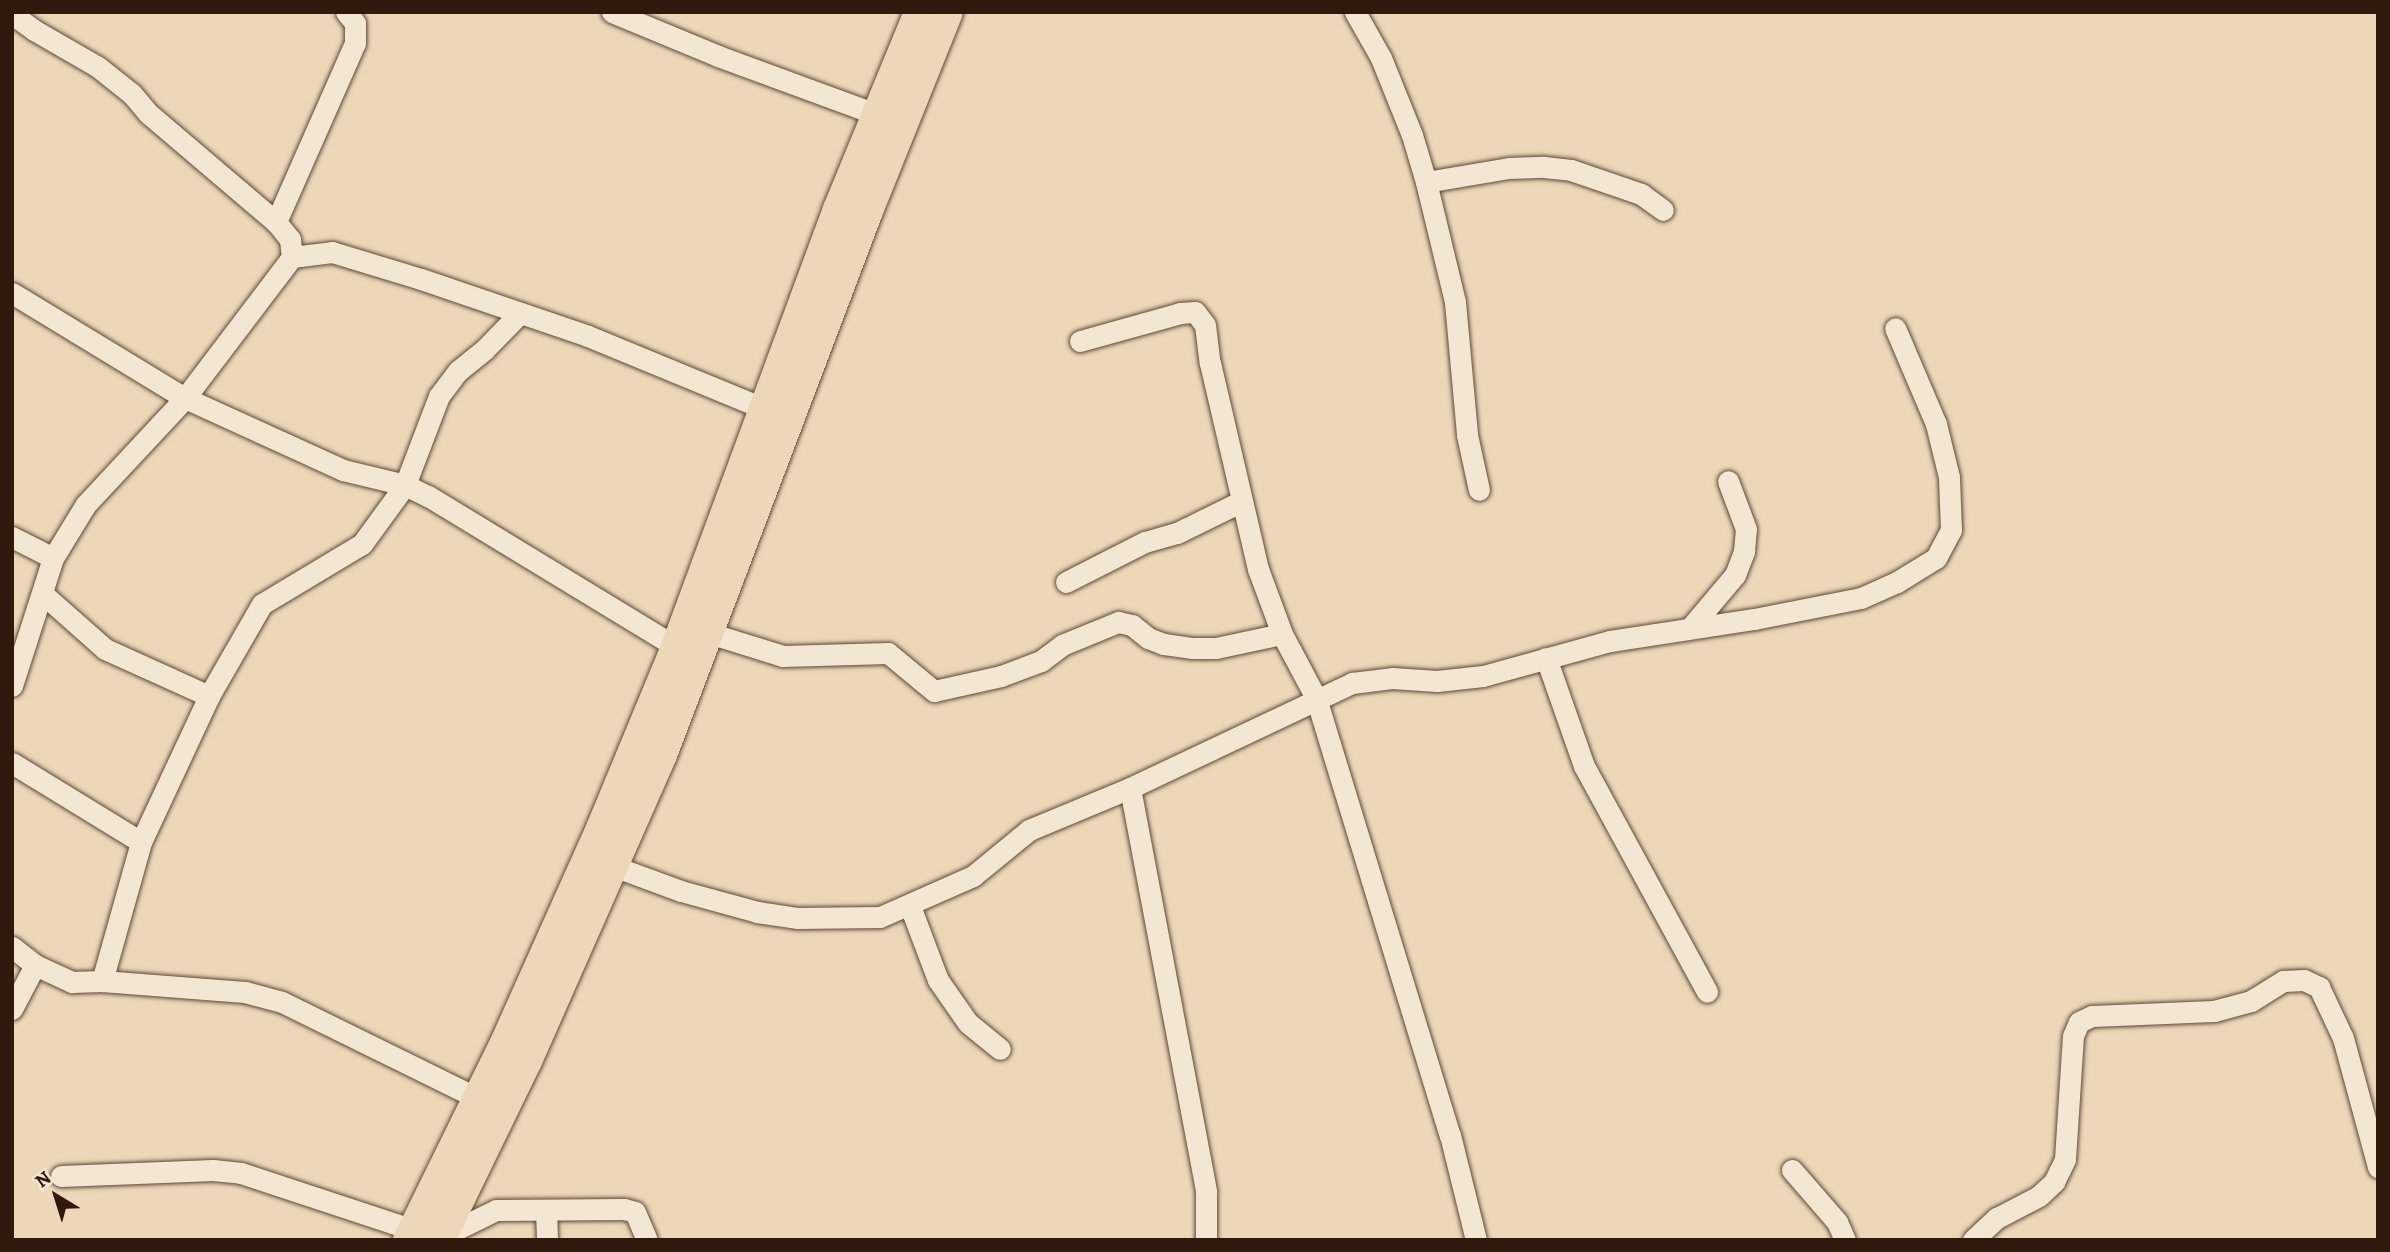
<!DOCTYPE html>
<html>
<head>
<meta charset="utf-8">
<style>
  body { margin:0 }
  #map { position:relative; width:2390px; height:1252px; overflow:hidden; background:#ecd8b9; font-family:Alegreya,serif }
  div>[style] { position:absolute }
  .roads { filter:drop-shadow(0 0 2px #5e4937) drop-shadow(0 0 2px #5e4937) }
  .minor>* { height:21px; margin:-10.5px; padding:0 10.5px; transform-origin:10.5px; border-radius:10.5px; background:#f3e6d2 }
  .highway>* { height:30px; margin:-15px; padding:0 15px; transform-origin:15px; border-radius:15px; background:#ecd8b9 }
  span { translate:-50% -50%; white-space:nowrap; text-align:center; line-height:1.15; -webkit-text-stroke:5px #f3e6d2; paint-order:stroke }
  .frame { position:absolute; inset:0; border:14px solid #2f190c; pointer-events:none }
  .north { position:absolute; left:21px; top:1161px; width:70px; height:70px; -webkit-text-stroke:5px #f3e6d2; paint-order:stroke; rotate:322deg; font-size:19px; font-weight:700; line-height:28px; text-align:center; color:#2f190c }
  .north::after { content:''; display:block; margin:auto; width:24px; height:32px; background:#2f190c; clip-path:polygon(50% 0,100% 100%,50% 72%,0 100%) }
</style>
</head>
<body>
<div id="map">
  <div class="roads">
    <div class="minor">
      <i style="left:612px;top:12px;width:115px;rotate:22.5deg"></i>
      <i style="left:718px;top:56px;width:168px;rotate:20.2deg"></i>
      <i style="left:1355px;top:12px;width:53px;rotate:60.5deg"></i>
      <i style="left:1381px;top:58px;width:83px;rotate:68.1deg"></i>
      <i style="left:1412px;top:135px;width:49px;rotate:73.4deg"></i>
      <i style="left:1426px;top:182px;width:123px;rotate:76.4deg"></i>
      <i style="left:1455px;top:302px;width:134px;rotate:84.8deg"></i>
      <i style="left:1467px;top:435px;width:56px;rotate:77.7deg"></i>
      <i style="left:12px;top:14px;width:27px;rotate:36deg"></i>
      <i style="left:34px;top:30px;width:74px;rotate:30deg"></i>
      <i style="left:98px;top:67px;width:43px;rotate:38.5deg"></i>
      <i style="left:132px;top:94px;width:26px;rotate:50deg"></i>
      <i style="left:149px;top:114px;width:167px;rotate:40.4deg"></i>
      <i style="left:276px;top:222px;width:22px;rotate:51deg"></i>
      <i style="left:290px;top:239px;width:18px;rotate:84deg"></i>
      <i style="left:292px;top:257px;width:177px;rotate:127.2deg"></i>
      <i style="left:185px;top:398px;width:145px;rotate:133deg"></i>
      <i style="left:86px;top:504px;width:63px;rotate:121.4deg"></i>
      <i style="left:53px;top:558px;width:134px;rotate:107.8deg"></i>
      <i style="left:1426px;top:182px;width:84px;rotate:-9.6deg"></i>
      <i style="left:1509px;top:168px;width:35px;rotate:-2deg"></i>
      <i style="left:1544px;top:167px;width:27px;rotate:6deg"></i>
      <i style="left:1571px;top:170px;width:74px;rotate:18.9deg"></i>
      <i style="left:1641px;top:194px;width:27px;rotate:36deg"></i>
      <i style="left:276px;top:222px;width:196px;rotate:-66.2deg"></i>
      <i style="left:355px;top:43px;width:20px;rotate:-90deg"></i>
      <i style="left:355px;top:23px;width:14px;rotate:-129deg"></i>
      <i style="left:292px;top:257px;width:40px;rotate:-7.1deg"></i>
      <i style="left:332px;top:252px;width:93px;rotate:16.9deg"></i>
      <i style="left:421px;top:279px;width:176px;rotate:18.8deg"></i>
      <i style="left:588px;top:336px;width:202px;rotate:22.4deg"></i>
      <i style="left:12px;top:293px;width:202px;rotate:31.3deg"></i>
      <i style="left:185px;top:398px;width:174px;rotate:24.5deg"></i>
      <i style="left:343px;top:470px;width:64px;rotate:13.6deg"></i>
      <i style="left:405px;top:485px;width:25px;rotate:26deg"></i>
      <i style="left:428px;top:496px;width:290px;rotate:31.3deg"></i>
      <i style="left:1080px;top:341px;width:104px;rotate:-15.6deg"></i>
      <i style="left:1180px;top:313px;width:15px;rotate:-4deg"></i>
      <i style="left:1195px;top:312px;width:16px;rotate:52deg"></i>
      <i style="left:1205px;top:325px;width:38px;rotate:83deg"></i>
      <i style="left:1210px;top:363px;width:212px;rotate:76.9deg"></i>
      <i style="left:1258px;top:569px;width:69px;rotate:69.7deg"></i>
      <i style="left:1282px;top:634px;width:72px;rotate:62deg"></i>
      <i style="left:1316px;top:698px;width:457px;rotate:73deg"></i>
      <i style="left:1450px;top:1135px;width:108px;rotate:76.1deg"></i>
      <i style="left:12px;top:537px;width:46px;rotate:27.1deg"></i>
      <i style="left:1066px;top:582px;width:89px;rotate:-26.9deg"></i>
      <i style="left:1145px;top:542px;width:33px;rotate:-16deg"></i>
      <i style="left:1177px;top:533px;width:72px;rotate:-26.2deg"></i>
      <i style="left:44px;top:595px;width:81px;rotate:41.5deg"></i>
      <i style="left:105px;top:649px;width:114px;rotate:24.3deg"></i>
      <i style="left:1691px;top:627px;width:68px;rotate:-49.8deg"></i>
      <i style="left:1735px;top:575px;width:26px;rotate:-69deg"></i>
      <i style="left:1744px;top:551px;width:22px;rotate:-85deg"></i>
      <i style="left:1746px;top:529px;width:51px;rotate:-110.6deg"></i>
      <i style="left:709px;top:633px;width:77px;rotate:17.3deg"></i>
      <i style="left:783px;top:656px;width:105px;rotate:-1.6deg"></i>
      <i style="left:888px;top:653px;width:60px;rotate:39.6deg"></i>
      <i style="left:934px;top:691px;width:69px;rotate:-12.6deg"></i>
      <i style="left:1001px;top:676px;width:43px;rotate:-20.6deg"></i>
      <i style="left:1041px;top:661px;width:26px;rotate:-37deg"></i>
      <i style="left:1062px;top:645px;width:61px;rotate:-22.3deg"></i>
      <i style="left:1118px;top:622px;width:14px;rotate:12deg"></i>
      <i style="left:1132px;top:625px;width:21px;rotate:39deg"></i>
      <i style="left:1148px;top:638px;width:17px;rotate:21deg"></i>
      <i style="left:1164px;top:644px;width:29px;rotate:8deg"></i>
      <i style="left:1193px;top:648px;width:23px"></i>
      <i style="left:1216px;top:648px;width:67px;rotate:-12deg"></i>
      <i style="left:1546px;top:658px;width:114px;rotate:70.6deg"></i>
      <i style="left:1584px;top:766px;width:257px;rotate:61.4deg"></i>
      <i style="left:12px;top:763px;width:151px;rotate:31.5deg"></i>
      <i style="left:1130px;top:788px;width:411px;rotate:79.3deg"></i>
      <i style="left:1206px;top:1192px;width:48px;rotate:90deg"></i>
      <i style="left:613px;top:866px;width:72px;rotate:20.2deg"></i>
      <i style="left:681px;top:891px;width:79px;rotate:15.4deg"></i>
      <i style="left:757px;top:912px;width:40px;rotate:8.5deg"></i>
      <i style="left:797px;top:918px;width:83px;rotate:-0.7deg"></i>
      <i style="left:880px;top:917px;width:102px;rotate:-23.8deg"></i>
      <i style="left:973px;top:876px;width:72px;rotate:-39.4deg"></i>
      <i style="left:1029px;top:830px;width:109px;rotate:-22.6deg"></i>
      <i style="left:1130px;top:788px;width:246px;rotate:-25.3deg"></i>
      <i style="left:1352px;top:683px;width:40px;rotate:-7.1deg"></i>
      <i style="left:1392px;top:678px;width:45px;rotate:3.8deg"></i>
      <i style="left:1437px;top:681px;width:46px;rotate:-6.2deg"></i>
      <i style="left:1483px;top:676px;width:132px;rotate:-15.4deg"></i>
      <i style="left:1610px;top:641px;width:146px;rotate:-8.7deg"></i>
      <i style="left:1754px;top:619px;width:109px;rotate:-11.1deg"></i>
      <i style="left:1861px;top:598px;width:39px;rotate:-24deg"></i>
      <i style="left:1897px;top:582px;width:46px;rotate:-31.6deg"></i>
      <i style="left:1936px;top:558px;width:32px;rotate:-62deg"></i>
      <i style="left:1951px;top:530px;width:53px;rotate:-92.2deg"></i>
      <i style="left:1949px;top:477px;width:55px;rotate:-103.8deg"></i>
      <i style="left:1936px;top:424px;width:104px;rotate:-113.1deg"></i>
      <i style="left:910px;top:906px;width:79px;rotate:69.3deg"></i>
      <i style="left:938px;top:980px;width:52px;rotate:55.1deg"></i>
      <i style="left:968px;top:1023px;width:41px;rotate:39.1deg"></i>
      <i style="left:12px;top:947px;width:29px;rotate:38deg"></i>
      <i style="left:35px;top:965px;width:41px;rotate:24.7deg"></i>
      <i style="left:72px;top:982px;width:30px;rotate:-2deg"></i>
      <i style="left:102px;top:981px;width:143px;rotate:4.4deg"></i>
      <i style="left:245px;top:992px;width:38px;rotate:15deg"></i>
      <i style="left:282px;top:1002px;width:217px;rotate:26.2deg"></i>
      <i style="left:102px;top:981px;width:144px;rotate:-74.3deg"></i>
      <i style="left:141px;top:842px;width:161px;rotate:-65deg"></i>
      <i style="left:209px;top:696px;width:106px;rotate:-60.1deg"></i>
      <i style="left:262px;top:604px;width:117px;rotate:-31deg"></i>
      <i style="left:362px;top:544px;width:73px;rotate:-53.9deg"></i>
      <i style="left:405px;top:485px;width:95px;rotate:-69.1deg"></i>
      <i style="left:439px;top:396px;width:31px;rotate:-53deg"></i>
      <i style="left:458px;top:371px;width:35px;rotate:-39deg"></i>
      <i style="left:485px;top:349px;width:50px;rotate:-45.8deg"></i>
      <i style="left:12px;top:1009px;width:50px;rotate:-62.4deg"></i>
      <i style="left:1792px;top:1170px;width:69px;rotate:49.1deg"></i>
      <i style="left:1837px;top:1222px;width:20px;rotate:66deg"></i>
      <i style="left:61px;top:1176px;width:152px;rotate:-2.3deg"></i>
      <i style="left:213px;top:1170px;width:28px;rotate:6deg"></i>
      <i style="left:241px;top:1173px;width:181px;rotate:18.3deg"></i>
      <i style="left:546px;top:1210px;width:30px;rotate:88deg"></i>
      <i style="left:441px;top:1237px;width:61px;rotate:-26.1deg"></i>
      <i style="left:496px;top:1210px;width:128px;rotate:-0.4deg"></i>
      <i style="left:624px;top:1209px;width:11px;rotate:15deg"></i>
      <i style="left:635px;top:1212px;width:30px;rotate:67deg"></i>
      <i style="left:1973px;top:1240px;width:33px;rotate:-43deg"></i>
      <i style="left:1997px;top:1218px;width:47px;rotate:-27.6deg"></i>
      <i style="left:2039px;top:1196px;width:21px;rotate:-43deg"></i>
      <i style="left:2054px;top:1182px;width:25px;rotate:-64deg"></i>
      <i style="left:2065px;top:1159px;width:123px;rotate:-86.3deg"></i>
      <i style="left:2073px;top:1036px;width:15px;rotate:-67deg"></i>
      <i style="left:2079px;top:1022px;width:14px;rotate:-25deg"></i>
      <i style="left:2092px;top:1016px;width:122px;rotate:-2.3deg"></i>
      <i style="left:2214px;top:1011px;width:38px;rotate:-15deg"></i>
      <i style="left:2251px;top:1001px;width:38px;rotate:-32deg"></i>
      <i style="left:2283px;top:981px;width:21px;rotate:-3deg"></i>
      <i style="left:2304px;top:980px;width:17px;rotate:25deg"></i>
      <i style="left:2319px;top:987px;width:56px;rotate:64.8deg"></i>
      <i style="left:2343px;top:1038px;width:134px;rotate:74.8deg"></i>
    </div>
    <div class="highway">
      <i style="left:408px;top:1240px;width:220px;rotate:-63.8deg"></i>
      <i style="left:505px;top:1043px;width:238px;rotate:-65.9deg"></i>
      <i style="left:602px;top:826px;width:194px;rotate:-67.5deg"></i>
      <i style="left:676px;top:647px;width:467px;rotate:-69.7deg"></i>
      <i style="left:838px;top:209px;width:213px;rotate:-67.6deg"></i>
      <i style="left:440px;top:1240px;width:199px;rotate:-64.1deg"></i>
      <i style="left:527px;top:1061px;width:334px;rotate:-66.2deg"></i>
      <i style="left:662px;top:755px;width:582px;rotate:-69.26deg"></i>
      <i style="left:868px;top:211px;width:214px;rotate:-68.1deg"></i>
    </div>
  </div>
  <div class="frame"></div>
  <div class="north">N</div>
</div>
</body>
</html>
